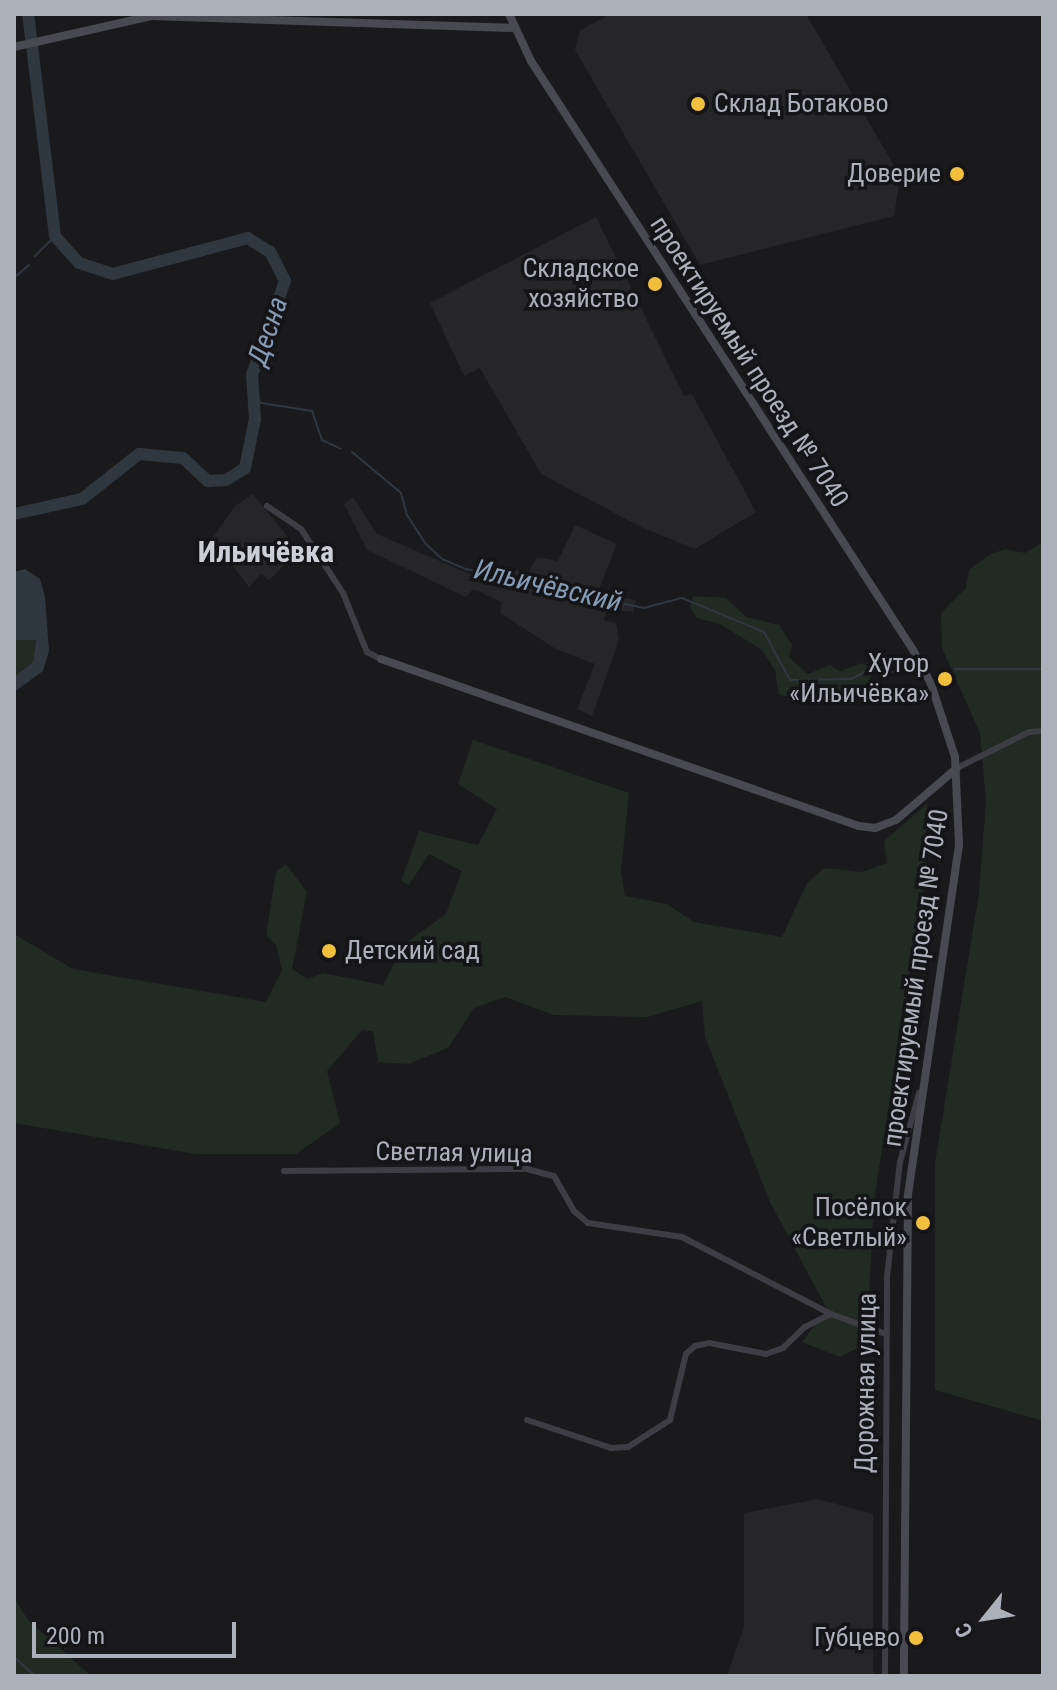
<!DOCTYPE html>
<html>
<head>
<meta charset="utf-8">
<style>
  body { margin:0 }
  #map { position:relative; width:1057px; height:1690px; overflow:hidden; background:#1a1a1c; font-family:"Roboto Condensed",sans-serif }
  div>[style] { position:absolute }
  .built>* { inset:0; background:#262629 }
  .green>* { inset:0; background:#212a23 }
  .water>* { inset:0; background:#2f3840 }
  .stream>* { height:2px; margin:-1px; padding:0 1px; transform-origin:1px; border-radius:1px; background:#2f3840 }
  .river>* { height:12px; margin:-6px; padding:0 6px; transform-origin:6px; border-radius:6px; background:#2f3840 }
  .street>* { height:6px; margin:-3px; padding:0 3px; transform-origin:3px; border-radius:3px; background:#3d3d43 }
  .secondary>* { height:8px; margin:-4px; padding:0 4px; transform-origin:4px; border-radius:4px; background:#494a51 }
  .dots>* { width:22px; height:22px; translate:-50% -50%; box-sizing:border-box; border:4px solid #151417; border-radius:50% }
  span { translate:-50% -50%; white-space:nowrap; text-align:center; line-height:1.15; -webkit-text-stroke:7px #151417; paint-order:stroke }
  .poi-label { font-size:26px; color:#acb0bb }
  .left { translate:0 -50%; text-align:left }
  .right { translate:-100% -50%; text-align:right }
  .street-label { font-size:26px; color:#acb0bb }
  .water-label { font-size:28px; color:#849bb5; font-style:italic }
  .quarter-label { font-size:30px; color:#cdcfd7; font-weight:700 }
  .frame { position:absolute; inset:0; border:16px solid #acb0bb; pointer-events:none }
  .north { position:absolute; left:945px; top:1578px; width:80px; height:80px; -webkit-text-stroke:6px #151417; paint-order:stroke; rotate:240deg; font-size:22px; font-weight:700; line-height:32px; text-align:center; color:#acb0bb }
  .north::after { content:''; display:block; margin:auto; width:28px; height:36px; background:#acb0bb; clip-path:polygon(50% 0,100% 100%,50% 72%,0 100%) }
  .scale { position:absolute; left:32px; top:1622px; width:204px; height:36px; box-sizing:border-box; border:4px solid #acb0bb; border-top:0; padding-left:10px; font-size:24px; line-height:28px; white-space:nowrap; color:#acb0bb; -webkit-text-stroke:6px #151417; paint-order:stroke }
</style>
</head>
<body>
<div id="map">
  <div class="built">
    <i style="clip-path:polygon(611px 14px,806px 14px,900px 176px,894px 216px,700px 265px,575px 50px,580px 30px)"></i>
    <i style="clip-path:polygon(596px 217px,684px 396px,692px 394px,756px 512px,695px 549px,641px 527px,541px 474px,480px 368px,464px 376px,430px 303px)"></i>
    <i style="clip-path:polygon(253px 494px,299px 551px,269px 580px,261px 574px,249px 587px,232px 565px,206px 547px,235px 506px)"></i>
    <i style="clip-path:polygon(353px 497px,377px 534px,472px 575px,479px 560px,528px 573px,537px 557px,558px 561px,575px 525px,617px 544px,597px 594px,636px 600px,633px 612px,607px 609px,604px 620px,616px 623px,619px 640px,592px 716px,577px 709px,595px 664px,556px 649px,500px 613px,502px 602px,473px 589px,466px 597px,367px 550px,344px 504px)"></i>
    <i style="clip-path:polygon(818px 1499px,873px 1514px,873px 1676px,727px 1676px,744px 1627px,744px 1513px)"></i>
  </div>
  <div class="green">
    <i style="clip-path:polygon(1043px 542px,1043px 1421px,935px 1390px,935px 1163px,979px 893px,986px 802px,980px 733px,942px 648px,941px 613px,966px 588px,969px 570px,989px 555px,1005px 549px,1025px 553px)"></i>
    <i style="clip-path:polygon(693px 596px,726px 598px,746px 617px,779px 625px,792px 645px,789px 657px,808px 674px,830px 665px,840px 671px,862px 663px,872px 669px,870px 679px,863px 688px,804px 699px,779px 695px,775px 670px,762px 650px,720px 624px,697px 618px,690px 608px)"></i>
    <i style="clip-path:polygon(36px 639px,33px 662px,14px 677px,14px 640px)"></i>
    <i style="clip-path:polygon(473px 740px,629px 793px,621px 872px,625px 896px,667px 904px,694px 922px,782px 937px,807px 883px,824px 868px,862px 872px,887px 863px,884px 841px,927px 804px,924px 884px,874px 1200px,866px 1356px,857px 1348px,840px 1357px,802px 1342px,827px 1309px,770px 1202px,705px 1037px,702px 1001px,648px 1017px,554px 1015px,505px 997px,474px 1008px,448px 1048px,408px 1064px,378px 1062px,373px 1031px,362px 1030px,327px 1071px,340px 1123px,296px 1154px,196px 1154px,14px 1123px,14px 934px,73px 969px,266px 1002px,282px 970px,276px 945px,266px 935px,276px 872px,286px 864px,307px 892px,292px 969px,308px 979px,323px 973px,383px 985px,404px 944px,446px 914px,462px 871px,429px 854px,409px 885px,401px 881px,419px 831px,478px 845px,497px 809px,458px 784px)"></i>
    <i style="clip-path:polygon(14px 1598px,28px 1620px,91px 1676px,14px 1676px)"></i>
  </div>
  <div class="water">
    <i style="clip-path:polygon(25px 569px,40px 579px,45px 597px,49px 651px,43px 671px,14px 692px,14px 677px,33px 662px,36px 640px,14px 640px,14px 572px)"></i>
  </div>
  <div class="stream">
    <i style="left:35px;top:256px;width:28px;rotate:-45deg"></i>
    <i style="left:14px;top:278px;width:20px;rotate:-41deg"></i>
    <i style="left:253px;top:396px;width:11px;rotate:41deg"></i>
    <i style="left:261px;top:403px;width:52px;rotate:8.9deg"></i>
    <i style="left:312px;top:411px;width:31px;rotate:71deg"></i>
    <i style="left:322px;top:440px;width:21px;rotate:25deg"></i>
    <i style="left:352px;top:452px;width:64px;rotate:39.9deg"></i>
    <i style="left:401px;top:493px;width:23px;rotate:75deg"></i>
    <i style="left:407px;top:515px;width:33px;rotate:57deg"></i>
    <i style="left:425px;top:543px;width:23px;rotate:43deg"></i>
    <i style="left:442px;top:559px;width:26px;rotate:23deg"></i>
    <i style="left:466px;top:569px;width:182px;rotate:12.4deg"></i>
    <i style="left:644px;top:608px;width:39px;rotate:-15deg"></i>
    <i style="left:682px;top:598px;width:89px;rotate:22.5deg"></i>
    <i style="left:764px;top:632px;width:55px;rotate:61.6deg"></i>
    <i style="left:790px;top:680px;width:61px;rotate:-0.9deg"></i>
    <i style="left:851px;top:679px;width:31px;rotate:-27deg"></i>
    <i style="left:879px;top:665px;width:11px;rotate:41deg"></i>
    <i style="left:887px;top:672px;width:13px"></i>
    <i style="left:955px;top:669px;width:88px"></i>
    <i style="left:14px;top:1657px;width:28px;rotate:42deg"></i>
  </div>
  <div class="river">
    <i style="left:14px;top:514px;width:70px;rotate:-12.4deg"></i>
    <i style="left:82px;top:499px;width:73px;rotate:-38.3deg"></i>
    <i style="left:139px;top:454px;width:44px;rotate:5.2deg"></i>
    <i style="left:183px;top:458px;width:34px;rotate:43deg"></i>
    <i style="left:208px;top:481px;width:18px;rotate:-3deg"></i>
    <i style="left:226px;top:480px;width:22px;rotate:-32deg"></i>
    <i style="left:245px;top:468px;width:50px;rotate:-78.5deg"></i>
    <i style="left:255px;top:419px;width:44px;rotate:-93.9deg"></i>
    <i style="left:252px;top:375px;width:100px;rotate:-70.7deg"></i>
    <i style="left:285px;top:281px;width:33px;rotate:-117deg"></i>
    <i style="left:270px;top:252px;width:26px;rotate:-148deg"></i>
    <i style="left:248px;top:238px;width:140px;rotate:165.1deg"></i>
    <i style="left:113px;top:274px;width:36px;rotate:-162deg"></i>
    <i style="left:79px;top:263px;width:36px;rotate:-132deg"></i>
    <i style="left:55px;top:236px;width:224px;rotate:-96.9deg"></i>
  </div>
  <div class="street">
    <i style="left:267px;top:506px;width:41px;rotate:34.1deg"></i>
    <i style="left:301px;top:529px;width:77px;rotate:56.7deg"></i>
    <i style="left:343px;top:593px;width:64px;rotate:67.9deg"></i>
    <i style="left:367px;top:652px;width:16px;rotate:27deg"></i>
    <i style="left:957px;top:768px;width:80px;rotate:-26.6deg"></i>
    <i style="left:1029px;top:732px;width:14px;rotate:-4deg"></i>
    <i style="left:284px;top:1171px;width:243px;rotate:-0.5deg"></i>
    <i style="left:527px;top:1169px;width:28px;rotate:15deg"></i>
    <i style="left:554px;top:1176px;width:40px;rotate:60.3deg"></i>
    <i style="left:574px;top:1211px;width:18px;rotate:41deg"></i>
    <i style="left:588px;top:1223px;width:95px;rotate:8.5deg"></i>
    <i style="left:682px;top:1237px;width:168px;rotate:27.3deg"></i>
    <i style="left:527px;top:1420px;width:89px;rotate:18.4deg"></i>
    <i style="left:611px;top:1448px;width:17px;rotate:-3deg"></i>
    <i style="left:628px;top:1447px;width:50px;rotate:-32.7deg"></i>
    <i style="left:670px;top:1420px;width:68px;rotate:-76.4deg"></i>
    <i style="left:686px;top:1354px;width:12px;rotate:-42deg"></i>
    <i style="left:695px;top:1346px;width:14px;rotate:-12deg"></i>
    <i style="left:709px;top:1343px;width:58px;rotate:10.9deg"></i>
    <i style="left:766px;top:1354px;width:18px;rotate:-19deg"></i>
    <i style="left:783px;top:1348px;width:30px;rotate:-44deg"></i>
    <i style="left:805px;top:1327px;width:29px;rotate:-27deg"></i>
    <i style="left:831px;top:1314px;width:59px;rotate:20deg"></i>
    <i style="left:885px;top:1676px;width:399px;rotate:-89.7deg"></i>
    <i style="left:887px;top:1277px;width:116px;rotate:-83.6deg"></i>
    <i style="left:900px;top:1162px;width:72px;rotate:-74.6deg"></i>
  </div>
  <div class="secondary">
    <i style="left:509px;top:14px;width:52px;rotate:64.9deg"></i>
    <i style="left:531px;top:61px;width:702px;rotate:57.03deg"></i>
    <i style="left:913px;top:650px;width:38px;rotate:62deg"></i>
    <i style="left:931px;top:684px;width:77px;rotate:71.8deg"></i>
    <i style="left:955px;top:757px;width:88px;rotate:87.4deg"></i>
    <i style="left:959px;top:845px;width:355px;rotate:98.3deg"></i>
    <i style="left:908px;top:1196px;width:480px;rotate:90.5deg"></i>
    <i style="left:14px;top:47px;width:141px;rotate:-12.7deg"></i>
    <i style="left:152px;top:16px;width:360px;rotate:1.9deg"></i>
    <i style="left:381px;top:659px;width:506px;rotate:19.26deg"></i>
    <i style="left:859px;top:826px;width:16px;rotate:7deg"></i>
    <i style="left:875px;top:828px;width:22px;rotate:-21deg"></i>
    <i style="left:896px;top:820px;width:80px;rotate:-40.4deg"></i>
  </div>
  <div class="dots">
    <i style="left:698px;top:104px;background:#f2bf3c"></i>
    <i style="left:957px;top:174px;background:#f2bf3c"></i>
    <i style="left:655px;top:284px;background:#f2bf3c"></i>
    <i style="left:945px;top:679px;background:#f2bf3c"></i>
    <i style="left:329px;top:951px;background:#f2bf3c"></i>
    <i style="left:923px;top:1223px;background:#f2bf3c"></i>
    <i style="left:916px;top:1638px;background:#f2bf3c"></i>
  </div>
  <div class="poi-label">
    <span class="left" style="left:714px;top:104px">Склад Ботаково</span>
    <span class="right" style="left:941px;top:174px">Доверие</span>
    <span class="right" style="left:639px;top:284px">Складское<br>хозяйство</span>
    <span class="right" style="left:929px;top:679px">Хутор<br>«Ильичёвка»</span>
    <span class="left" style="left:345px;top:951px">Детский сад</span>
    <span class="right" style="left:907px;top:1223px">Посёлок<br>«Светлый»</span>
    <span class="right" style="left:900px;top:1638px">Губцево</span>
  </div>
  <div class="street-label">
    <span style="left:749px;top:362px;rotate:57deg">проектируемый проезд № 7040</span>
    <span style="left:916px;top:978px;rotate:-82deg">проектируемый проезд № 7040</span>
    <span style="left:454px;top:1153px;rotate:1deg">Светлая улица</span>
    <span style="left:866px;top:1383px;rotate:-89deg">Дорожная улица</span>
  </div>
  <div class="water-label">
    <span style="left:268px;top:331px;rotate:-71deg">Десна</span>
    <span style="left:548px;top:586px;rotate:13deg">Ильичёвский</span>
  </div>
  <div class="quarter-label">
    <span style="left:266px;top:552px">Ильичёвка</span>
  </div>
  <div class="frame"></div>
  <div class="north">С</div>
  <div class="scale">200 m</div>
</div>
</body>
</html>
